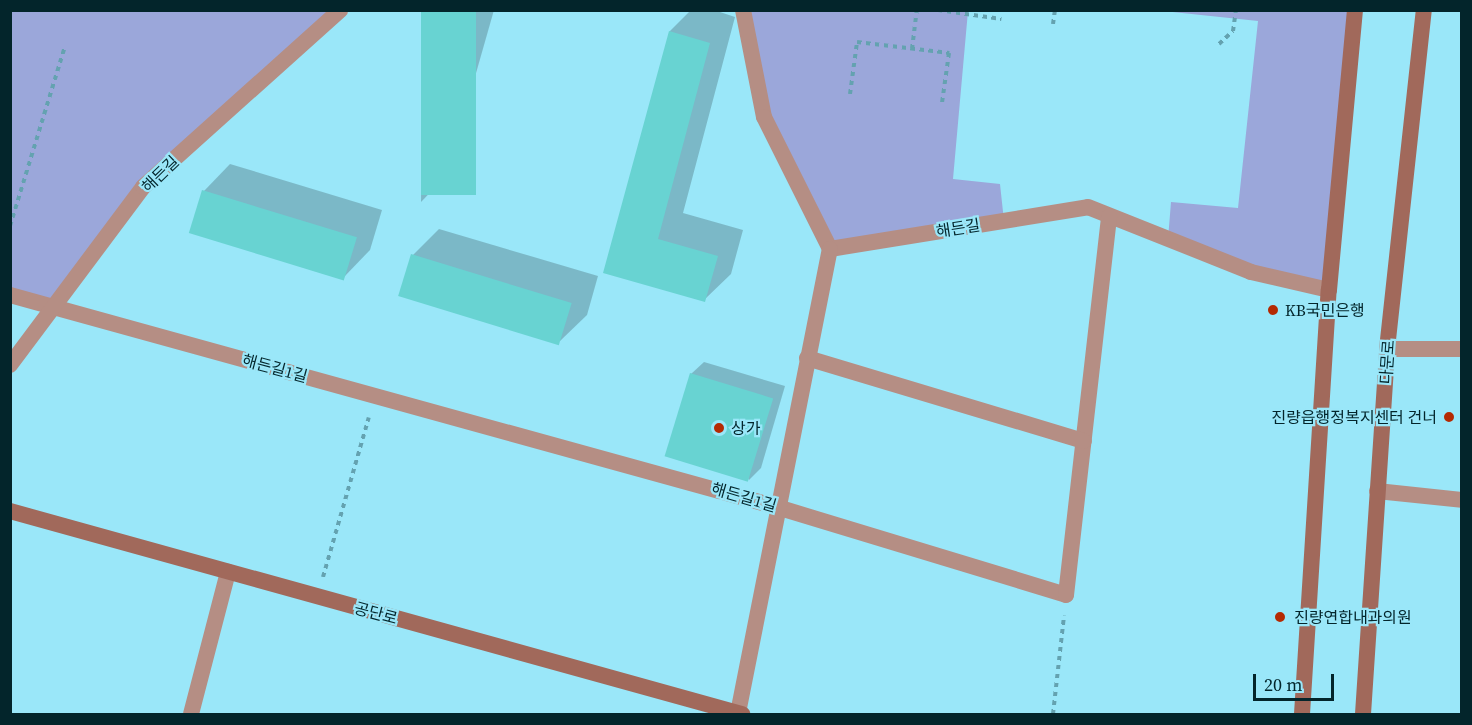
<!DOCTYPE html>
<html>
<head>
<meta charset="utf-8">
<style>
  body { margin:0 }
  #map { position:relative; width:1472px; height:725px; overflow:hidden; background:#9ae7f9; font-family:"Source Serif 4","Noto Sans KR",serif }
  div>[style] { position:absolute }
  .green>* { inset:0; background:#9ba7da }
  .shadow>* { inset:0; background:#0003 }
  .building>* { inset:0; background:#68d3d2; transform-origin:0 0 }
  .path>* { height:4px; margin-top:-2px; transform-origin:0; background:repeating-linear-gradient(90deg,#64a2b0 0 4.5px,transparent 0 9px) }
  .service>* { height:16px; margin:-8px; padding:0 8px; transform-origin:8px; border-radius:8px; background:#b58e84 }
  .minor>* { height:16px; margin:-8px; padding:0 8px; transform-origin:8px; border-radius:8px; background:#b58e84 }
  .secondary>* { height:16px; margin:-8px; padding:0 8px; transform-origin:8px; border-radius:8px; background:#a1695b }
  .dots>* { width:16px; height:16px; translate:-50% -50%; box-sizing:border-box; border:3px solid #9ae7f9; border-radius:50% }
  span { translate:-50% -50%; white-space:nowrap; text-align:center; line-height:1.15; -webkit-text-stroke:4.5px #9ae7f9; paint-order:stroke }
  .street-label { font-size:16px; color:#03252b }
  .poi-label { font-size:16px; color:#03252b }
  .left { translate:0 -50%; text-align:left }
  .right { translate:-100% -50%; text-align:right }
  .frame { position:absolute; inset:0; border:12px solid #03252b; pointer-events:none }
  .scale { position:absolute; left:1253px; top:674px; width:81px; height:27px; box-sizing:border-box; border:3px solid #03252b; border-top:0; padding-left:8px; font-size:18px; line-height:21px; white-space:nowrap; color:#03252b; -webkit-text-stroke:4px #9ae7f9; paint-order:stroke }
</style>
</head>
<body>
<div id="map">
  <div class="green">
    <i style="clip-path:polygon(10px 11px,340px 11px,143px 187px,52px 307px,11px 295px)"></i>
    <i style="clip-path:polygon(743px 11px,968px 11px,953px 179px,1000px 184px,1004px 221px,830px 249px,764px 117px)"></i>
    <i style="clip-path:polygon(1163px 11px,1355px 11px,1329px 290px,1168px 239px,1171px 202px,1238px 208px,1258px 21px)"></i>
  </div>
  <div class="shadow">
    <i style="clip-path:polygon(423px 10px,494px 10px,447px 175px,421px 202px)"></i>
    <i style="clip-path:polygon(691px 10px,714px 10px,735px 17px,683px 213px,743px 230px,731px 274px,704px 300px,605px 272px,670px 31px)"></i>
    <i style="clip-path:polygon(230px 164px,382px 210px,370px 250px,344px 277px,204px 191px)"></i>
    <i style="clip-path:polygon(439px 229px,598px 276px,587px 315px,560px 341px,413px 255px)"></i>
    <i style="clip-path:polygon(704px 362px,785px 386px,761px 468px,749px 480px,691px 374px)"></i>
  </div>
  <div class="building">
    <i style="left:421px;top:10px;width:55px;height:185px"></i>
    <i style="clip-path:polygon(669px 31px,710px 43px,658px 239px,718px 256px,705px 302px,603px 273px)"></i>
    <i style="left:202px;top:190px;width:162px;height:45px;rotate:17deg"></i>
    <i style="left:411px;top:254px;width:168px;height:44px;rotate:17deg"></i>
    <i style="left:690px;top:373px;width:87px;height:87px;rotate:17deg"></i>
  </div>
  <div class="path">
    <i style="left:938px;top:10px;width:64px;rotate:8.1deg"></i>
    <i style="left:1053px;top:24px;width:14px;rotate:-82deg"></i>
    <i style="left:1219px;top:44px;width:19px;rotate:-43deg"></i>
    <i style="left:1233px;top:31px;width:21px;rotate:-82deg"></i>
    <i style="left:912px;top:49px;width:39px;rotate:-83deg"></i>
    <i style="left:850px;top:94px;width:52px;rotate:-82.3deg"></i>
    <i style="left:857px;top:42px;width:93px;rotate:6.8deg"></i>
    <i style="left:949px;top:53px;width:50px;rotate:98deg"></i>
    <i style="left:10px;top:226px;width:185px;rotate:-73deg"></i>
    <i style="left:323px;top:577px;width:166px;rotate:-74deg"></i>
    <i style="left:1053px;top:714px;width:99px;rotate:-83.6deg"></i>
  </div>
  <div class="service">
    <i style="left:1377px;top:491px;width:85px;rotate:6deg"></i>
  </div>
  <div class="minor">
    <i style="left:743px;top:10px;width:109px;rotate:78.9deg"></i>
    <i style="left:764px;top:117px;width:148px;rotate:63.4deg"></i>
    <i style="left:830px;top:249px;width:261px;rotate:-9.2deg"></i>
    <i style="left:1088px;top:207px;width:175px;rotate:21.7deg"></i>
    <i style="left:1251px;top:272px;width:80px;rotate:13deg"></i>
    <i style="left:10px;top:295px;width:796px;rotate:15.45deg"></i>
    <i style="left:777px;top:507px;width:302px;rotate:16.9deg"></i>
    <i style="left:1066px;top:595px;width:381px;rotate:-83.5deg"></i>
    <i style="left:1387px;top:349px;width:75px"></i>
    <i style="left:807px;top:358px;width:289px;rotate:16.7deg"></i>
    <i style="left:10px;top:365px;width:222px;rotate:-53.2deg"></i>
    <i style="left:143px;top:187px;width:265px;rotate:-41.9deg"></i>
    <i style="left:738px;top:713px;width:473px;rotate:-78.8deg"></i>
    <i style="left:191px;top:714px;width:147px;rotate:-75.4deg"></i>
  </div>
  <div class="secondary">
    <i style="left:10px;top:511px;width:760px;rotate:15.5deg"></i>
    <i style="left:1302px;top:714px;width:425px;rotate:-86.4deg"></i>
    <i style="left:1329px;top:290px;width:281px;rotate:-84.7deg"></i>
    <i style="left:1363px;top:714px;width:366px;rotate:-86.2deg"></i>
    <i style="left:1387px;top:349px;width:341px;rotate:-83.8deg"></i>
  </div>
  <div class="dots">
    <i style="left:1273px;top:310px;background:#b42902"></i>
    <i style="left:1449px;top:417px;background:#b42902"></i>
    <i style="left:719px;top:428px;background:#b42902"></i>
    <i style="left:1280px;top:617px;background:#b42902"></i>
  </div>
  <div class="street-label">
    <span style="left:160px;top:174px;rotate:-44deg">해든길</span>
    <span style="left:958px;top:228px;rotate:-9deg">해든길</span>
    <span style="left:1387px;top:362px;rotate:-86deg">다문로</span>
    <span style="left:275px;top:368px;rotate:15deg">해든길1길</span>
    <span style="left:744px;top:497px;rotate:16deg">해든길1길</span>
    <span style="left:376px;top:613px;rotate:15deg">공단로</span>
  </div>
  <div class="poi-label">
    <span class="left" style="left:1285px;top:310px">KB국민은행</span>
    <span class="right" style="left:1437px;top:417px">진량읍행정복지센터 건너</span>
    <span class="left" style="left:731px;top:428px">상가</span>
    <span class="left" style="left:1294px;top:617px">진량연합내과의원</span>
  </div>
  <div class="frame"></div>
  <div class="scale">20 m</div>
</div>
</body>
</html>
